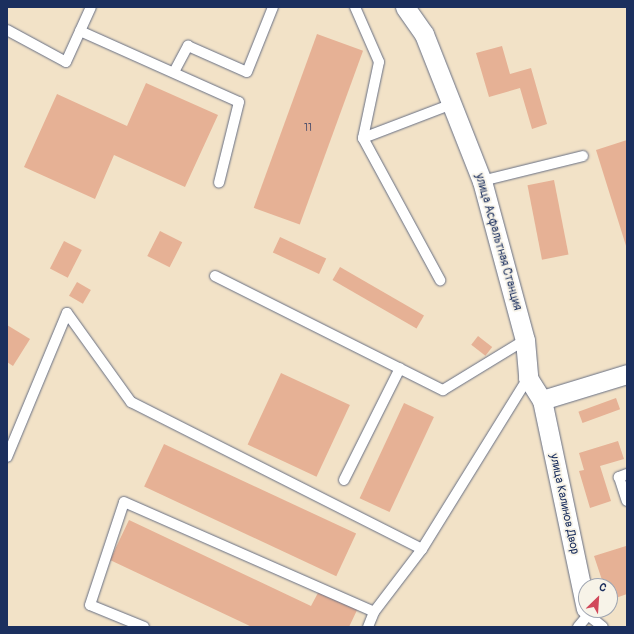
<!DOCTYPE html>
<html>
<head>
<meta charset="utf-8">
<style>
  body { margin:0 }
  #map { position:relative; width:634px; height:634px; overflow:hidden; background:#f2e2c7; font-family:Pangolin,sans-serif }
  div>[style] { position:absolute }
  .building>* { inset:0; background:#e6b195; transform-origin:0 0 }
  .roads { filter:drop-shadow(0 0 1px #666e83) drop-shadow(0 0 1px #666e83) }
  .service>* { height:10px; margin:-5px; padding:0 5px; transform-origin:5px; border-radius:5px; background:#fff }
  .minor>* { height:19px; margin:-9.5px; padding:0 9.5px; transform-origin:9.5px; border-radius:9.5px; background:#fff }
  span { translate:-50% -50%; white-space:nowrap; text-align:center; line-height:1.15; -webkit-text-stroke:3.5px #f7f3e8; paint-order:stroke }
  .number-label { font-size:10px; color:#4e506c }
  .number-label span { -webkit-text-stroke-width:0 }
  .street-label { font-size:12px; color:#1b2f5e }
  .frame { position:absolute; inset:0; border:8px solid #1b2f5e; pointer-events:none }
  .north { position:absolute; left:578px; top:578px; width:40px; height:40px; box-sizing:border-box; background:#f7f3e8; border:1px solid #9fa5b1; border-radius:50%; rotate:25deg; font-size:11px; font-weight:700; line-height:16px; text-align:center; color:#1b2f5e }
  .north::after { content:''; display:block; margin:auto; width:14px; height:18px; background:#d1495b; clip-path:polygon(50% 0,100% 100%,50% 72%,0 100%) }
</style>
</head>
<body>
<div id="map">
  <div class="building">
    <i style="left:317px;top:34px;width:49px;height:185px;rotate:20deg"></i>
    <i style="clip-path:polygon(502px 46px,510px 74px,531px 68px,547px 124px,532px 129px,520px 88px,489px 97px,476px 53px)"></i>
    <i style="clip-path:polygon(146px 83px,218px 115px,185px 187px,114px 155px,95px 199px,24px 167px,57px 94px,127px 126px)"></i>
    <i style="clip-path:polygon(627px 140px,627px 249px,596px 150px)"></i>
    <i style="left:554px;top:180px;width:76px;height:27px;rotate:79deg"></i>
    <i style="left:160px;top:231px;width:25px;height:28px;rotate:27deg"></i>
    <i style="left:280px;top:237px;width:51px;height:17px;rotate:25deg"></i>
    <i style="left:64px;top:241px;width:20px;height:31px;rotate:27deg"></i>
    <i style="left:340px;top:267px;width:97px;height:15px;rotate:30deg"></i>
    <i style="left:77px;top:282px;width:16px;height:16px;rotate:30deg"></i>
    <i style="clip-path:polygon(7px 325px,30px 339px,13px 366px,7px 362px)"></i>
    <i style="left:478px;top:336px;width:18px;height:11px;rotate:38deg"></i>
    <i style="left:281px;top:373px;width:76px;height:79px;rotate:25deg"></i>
    <i style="left:616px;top:398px;width:12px;height:40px;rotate:70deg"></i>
    <i style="left:404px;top:403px;width:33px;height:105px;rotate:25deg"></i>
    <i style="clip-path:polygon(618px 441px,624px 459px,600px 466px,611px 501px,590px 508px,579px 471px,584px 470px,579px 453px)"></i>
    <i style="left:164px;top:444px;width:212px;height:47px;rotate:25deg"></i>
    <i style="clip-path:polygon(129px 520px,311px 606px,320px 589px,358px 608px,349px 627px,252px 627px,110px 560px)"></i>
    <i style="clip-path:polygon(626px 546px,627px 594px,610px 600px,610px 586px,604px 586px,594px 556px)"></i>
  </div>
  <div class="roads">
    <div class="service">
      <i style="left:355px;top:7px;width:60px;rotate:66.4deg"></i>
      <i style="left:379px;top:62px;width:78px;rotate:101.9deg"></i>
      <i style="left:363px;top:138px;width:162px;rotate:61.5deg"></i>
      <i style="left:7px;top:30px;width:67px;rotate:28.5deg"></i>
      <i style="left:66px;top:62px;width:60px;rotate:-65.6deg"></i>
      <i style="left:80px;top:31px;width:174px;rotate:24.1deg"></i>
      <i style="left:239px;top:102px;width:83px;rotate:103.9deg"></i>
      <i style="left:174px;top:72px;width:30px;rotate:-62deg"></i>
      <i style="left:188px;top:46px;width:64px;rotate:23.8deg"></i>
      <i style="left:247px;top:72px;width:70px;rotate:-68.2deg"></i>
      <i style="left:363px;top:138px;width:95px;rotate:-20.9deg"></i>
      <i style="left:482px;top:181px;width:104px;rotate:-13.9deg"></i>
      <i style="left:215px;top:276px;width:255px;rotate:26.6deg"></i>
      <i style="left:443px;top:390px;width:96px;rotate:-31.4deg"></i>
      <i style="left:7px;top:457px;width:156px;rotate:-67.4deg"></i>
      <i style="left:67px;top:313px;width:110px;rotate:54.3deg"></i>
      <i style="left:131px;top:402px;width:326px;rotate:26.8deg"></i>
      <i style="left:422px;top:549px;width:201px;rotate:-58.2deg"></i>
      <i style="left:627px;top:474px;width:9px;rotate:159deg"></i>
      <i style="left:619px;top:477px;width:25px;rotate:72deg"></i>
      <i style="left:344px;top:480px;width:125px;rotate:-63.4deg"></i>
      <i style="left:144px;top:627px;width:58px;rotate:-157.8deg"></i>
      <i style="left:90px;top:605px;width:108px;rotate:-71.7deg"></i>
      <i style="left:124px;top:502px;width:273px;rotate:23.7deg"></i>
      <i style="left:368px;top:627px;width:16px;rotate:-68deg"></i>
      <i style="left:374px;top:612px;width:79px;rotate:-52.7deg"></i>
      <i style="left:578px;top:627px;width:16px;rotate:-50deg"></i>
      <i style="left:588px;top:615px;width:19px;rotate:39deg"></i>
    </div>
    <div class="minor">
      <i style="left:405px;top:7px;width:33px;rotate:55deg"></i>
      <i style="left:424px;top:34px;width:158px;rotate:68.5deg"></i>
      <i style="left:482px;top:181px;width:165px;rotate:74.9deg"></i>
      <i style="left:525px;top:340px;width:38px;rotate:85deg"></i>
      <i style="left:528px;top:378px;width:26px;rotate:58deg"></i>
      <i style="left:542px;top:400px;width:89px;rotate:-17deg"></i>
      <i style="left:542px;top:400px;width:213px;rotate:78.1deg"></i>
    </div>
  </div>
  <div class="number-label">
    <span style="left:308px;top:129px">11</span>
  </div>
  <div class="street-label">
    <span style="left:498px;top:242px;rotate:74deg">улица Асфальтная Станция</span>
    <span style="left:564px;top:504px;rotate:78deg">улица Калинов Двор</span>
  </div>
  <div class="frame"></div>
  <div class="north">С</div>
</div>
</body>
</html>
